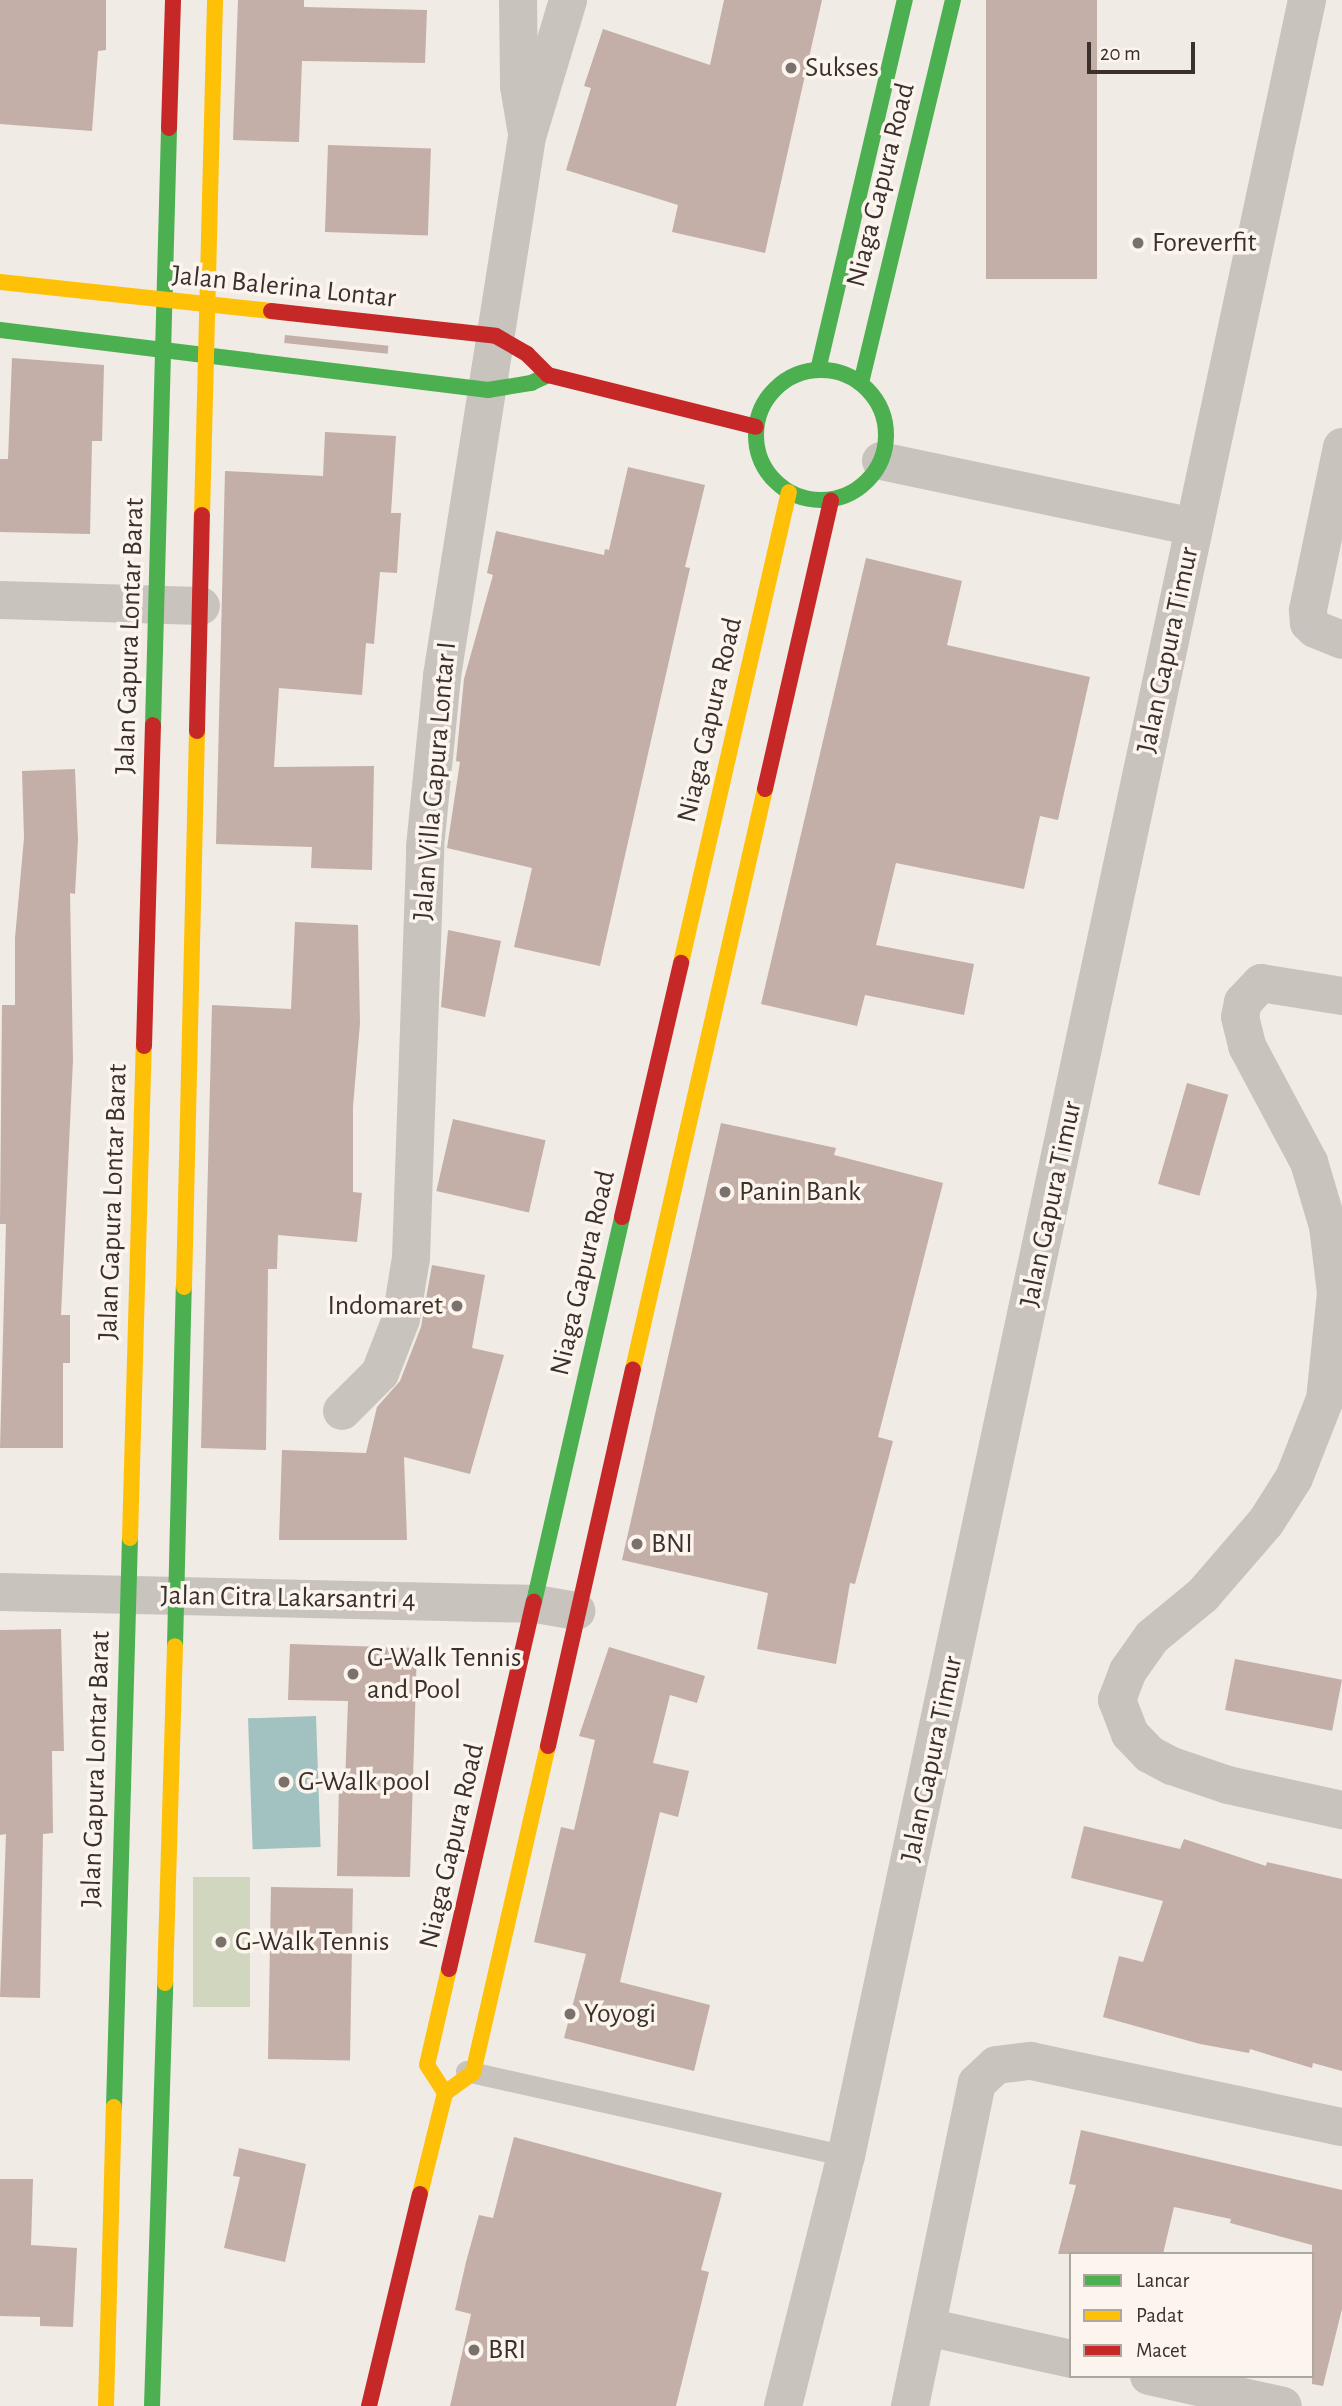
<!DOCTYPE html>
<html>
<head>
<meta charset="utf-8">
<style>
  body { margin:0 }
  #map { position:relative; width:1342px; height:2406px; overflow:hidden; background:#f0ebe5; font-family:"Alegreya Sans",sans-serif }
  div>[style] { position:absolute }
  .green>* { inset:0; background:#d1d6bf; transform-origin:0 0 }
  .water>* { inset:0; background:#a1c2c1; transform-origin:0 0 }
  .building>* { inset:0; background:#c3afa7; transform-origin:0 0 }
  .lane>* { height:21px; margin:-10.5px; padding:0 10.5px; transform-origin:10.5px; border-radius:10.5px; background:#c9c3be }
  .street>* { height:38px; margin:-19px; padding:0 19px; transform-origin:19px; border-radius:19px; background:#c9c3be }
  .fast>* { height:16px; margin:-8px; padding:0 8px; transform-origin:8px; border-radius:8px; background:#4caf50 }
  .fast>.ring { margin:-8px; padding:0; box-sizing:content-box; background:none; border:16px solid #4caf50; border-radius:50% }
  .slow>* { height:16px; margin:-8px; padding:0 8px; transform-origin:8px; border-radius:8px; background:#ffc107 }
  .jam>* { height:16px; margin:-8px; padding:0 8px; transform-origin:8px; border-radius:8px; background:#c62828 }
  .dots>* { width:19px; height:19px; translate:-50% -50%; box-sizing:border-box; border:4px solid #fbf5ee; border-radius:50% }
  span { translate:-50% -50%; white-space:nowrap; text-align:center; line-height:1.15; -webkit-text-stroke:7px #fbf5ee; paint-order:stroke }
  .poi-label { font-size:28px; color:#3b302b }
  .left { translate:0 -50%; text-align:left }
  .right { translate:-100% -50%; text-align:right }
  .street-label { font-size:28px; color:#3b302b }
  .legend { position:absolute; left:1069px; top:2252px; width:245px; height:126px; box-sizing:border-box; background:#fbf5ee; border:2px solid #aea6a0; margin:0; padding:9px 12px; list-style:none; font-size:21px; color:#3b302b }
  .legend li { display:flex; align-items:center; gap:14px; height:35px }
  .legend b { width:35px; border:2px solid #aea6a0 }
  .scale { position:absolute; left:1087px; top:42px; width:108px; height:32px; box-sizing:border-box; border:4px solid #3b302b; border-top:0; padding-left:9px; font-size:21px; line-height:24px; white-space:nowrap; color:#3b302b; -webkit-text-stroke:5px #fbf5ee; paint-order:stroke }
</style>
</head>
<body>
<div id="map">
  <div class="green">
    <i style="left:193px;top:1877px;width:57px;height:130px"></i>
  </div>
  <div class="water">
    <i style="left:316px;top:1716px;width:131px;height:68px;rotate:88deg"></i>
  </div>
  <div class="building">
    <i style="clip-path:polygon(0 0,106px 0,106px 50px,98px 51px,92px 131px,0 124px)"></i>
    <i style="clip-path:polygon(238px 0,304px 0,304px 7px,427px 10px,425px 63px,302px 61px,299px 142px,233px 140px)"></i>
    <i style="clip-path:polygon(724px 0,822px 0,765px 253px,672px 232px,678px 205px,566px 170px,591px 88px,584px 86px,603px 29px,710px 65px)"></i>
    <i style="left:986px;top:0;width:111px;height:279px"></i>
    <i style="left:328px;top:145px;width:103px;height:87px;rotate:2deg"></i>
    <i style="left:285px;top:335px;width:104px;height:8px;rotate:6deg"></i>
    <i style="clip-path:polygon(12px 358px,104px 365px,102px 441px,92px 441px,90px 534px,0 532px,0 459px,8px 459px)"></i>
    <i style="clip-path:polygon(325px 432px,396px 436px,391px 513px,401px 513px,397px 573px,380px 572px,374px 644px,366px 643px,362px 695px,279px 688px,274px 767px,374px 766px,372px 870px,311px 868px,312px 847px,216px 844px,225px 471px,323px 476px)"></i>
    <i style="clip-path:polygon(628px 467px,705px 485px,685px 567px,690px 568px,600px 966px,514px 947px,532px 868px,447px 848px,460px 762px,456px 761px,464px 679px,493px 575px,487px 573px,496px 531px,604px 555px,605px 549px,609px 550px)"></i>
    <i style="clip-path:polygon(866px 558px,962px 581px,947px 645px,1090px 677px,1058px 820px,1040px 816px,1024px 889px,896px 863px,876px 945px,974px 964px,964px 1015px,865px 995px,857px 1026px,761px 1004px)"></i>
    <i style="clip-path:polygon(75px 769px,78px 840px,75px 894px,70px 893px,73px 1060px,61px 1315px,70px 1315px,70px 1363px,63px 1363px,63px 1448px,0 1448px,6px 1224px,0 1224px,2px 1005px,15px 1005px,15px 938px,24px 838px,22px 771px)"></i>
    <i style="clip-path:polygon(295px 922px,358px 925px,360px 1023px,353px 1107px,353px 1192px,362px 1193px,357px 1242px,278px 1235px,277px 1269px,268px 1269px,266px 1450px,201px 1448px,212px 1005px,291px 1009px)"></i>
    <i style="clip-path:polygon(448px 930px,501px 941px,485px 1017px,441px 1007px)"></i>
    <i style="left:1187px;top:1083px;width:43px;height:105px;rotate:16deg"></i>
    <i style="left:453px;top:1119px;width:95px;height:74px;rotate:13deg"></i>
    <i style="clip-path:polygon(721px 1123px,836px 1148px,834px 1155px,943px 1183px,878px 1437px,893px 1441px,855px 1584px,850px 1583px,836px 1664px,757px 1649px,768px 1593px,622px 1560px)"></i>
    <i style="clip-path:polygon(432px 1265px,485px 1275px,472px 1348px,504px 1355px,470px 1474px,404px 1457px,407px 1540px,279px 1540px,282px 1450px,366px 1453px,377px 1407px,400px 1381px,421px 1327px)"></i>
    <i style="clip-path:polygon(61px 1629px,64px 1751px,52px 1751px,53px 1833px,43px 1834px,40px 1998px,0 1997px,6px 1834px,0 1835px,0 1630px)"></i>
    <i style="clip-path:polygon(290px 1644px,417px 1648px,410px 1877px,337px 1876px,339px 1785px,345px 1785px,348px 1701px,288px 1700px)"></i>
    <i style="clip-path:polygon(609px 1647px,705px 1676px,697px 1703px,670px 1695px,653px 1763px,689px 1771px,678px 1817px,660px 1812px,620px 1982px,710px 2005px,694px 2071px,564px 2038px,586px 1954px,534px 1942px,561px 1827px,574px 1830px,595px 1740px,579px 1736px)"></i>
    <i style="left:1235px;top:1659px;width:109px;height:52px;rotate:11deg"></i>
    <i style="clip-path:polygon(1084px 1826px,1180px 1849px,1184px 1839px,1266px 1866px,1267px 1862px,1342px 1879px,1342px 2071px,1313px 2063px,1312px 2068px,1250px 2049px,1249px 2053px,1200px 2044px,1103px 2017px,1119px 1956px,1143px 1962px,1163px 1901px,1071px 1878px)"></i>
    <i style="left:271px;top:1887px;width:82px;height:172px;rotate:1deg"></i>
    <i style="clip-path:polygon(1081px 2130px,1342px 2190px,1342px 2309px,1323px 2386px,1312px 2384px,1312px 2245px,1230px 2223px,1231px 2219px,1174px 2207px,1163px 2254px,1058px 2254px,1076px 2185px,1069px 2184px)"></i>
    <i style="clip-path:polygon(514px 2137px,722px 2193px,701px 2270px,709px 2272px,676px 2406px,450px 2406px,471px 2314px,455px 2310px,466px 2262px,479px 2215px,493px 2218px)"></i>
    <i style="clip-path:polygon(239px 2148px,306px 2164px,285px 2262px,224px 2248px,240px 2177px,233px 2176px)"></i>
    <i style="clip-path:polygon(0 2179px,33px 2179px,31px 2245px,77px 2248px,73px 2327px,40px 2326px,40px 2317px,0 2316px)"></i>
  </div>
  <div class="lane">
    <i style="left:466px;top:2071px;width:389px;rotate:12.6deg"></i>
  </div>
  <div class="street">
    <i style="left:518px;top:0;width:86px;rotate:89.3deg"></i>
    <i style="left:519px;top:86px;width:43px;rotate:80.5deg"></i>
    <i style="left:1342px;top:447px;width:167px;rotate:101.8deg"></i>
    <i style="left:1308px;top:610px;width:13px;rotate:86deg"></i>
    <i style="left:1309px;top:623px;width:8px;rotate:45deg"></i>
    <i style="left:1315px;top:629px;width:29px;rotate:22deg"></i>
    <i style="left:881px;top:461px;width:319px;rotate:11.9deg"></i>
    <i style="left:0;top:600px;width:201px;rotate:1.7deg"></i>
    <i style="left:1342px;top:996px;width:82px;rotate:-170.9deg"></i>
    <i style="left:1261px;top:983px;width:26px;rotate:133deg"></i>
    <i style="left:1243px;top:1002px;width:15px;rotate:101deg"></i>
    <i style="left:1240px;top:1017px;width:30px;rotate:76deg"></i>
    <i style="left:1247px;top:1046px;width:132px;rotate:61.9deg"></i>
    <i style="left:1309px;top:1162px;width:67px;rotate:73.5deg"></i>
    <i style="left:1328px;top:1226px;width:67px;rotate:83.2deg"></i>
    <i style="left:1336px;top:1293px;width:107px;rotate:95.9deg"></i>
    <i style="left:1325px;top:1399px;width:85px;rotate:111.4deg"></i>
    <i style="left:1294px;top:1478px;width:52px;rotate:122.5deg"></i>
    <i style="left:1266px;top:1522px;width:96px;rotate:130.8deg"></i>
    <i style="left:1203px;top:1595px;width:66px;rotate:140.5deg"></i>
    <i style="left:1152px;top:1637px;width:42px;rotate:125.2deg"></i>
    <i style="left:1128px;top:1671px;width:31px;rotate:111deg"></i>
    <i style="left:1117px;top:1700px;width:36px;rotate:69deg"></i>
    <i style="left:1130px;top:1734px;width:28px;rotate:46deg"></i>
    <i style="left:1149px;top:1754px;width:26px;rotate:28deg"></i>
    <i style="left:1172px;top:1766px;width:59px;rotate:18.7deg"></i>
    <i style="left:1228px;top:1785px;width:117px;rotate:12.4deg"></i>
    <i style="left:342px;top:1411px;width:54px;rotate:-45deg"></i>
    <i style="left:380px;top:1373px;width:58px;rotate:-68.7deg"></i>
    <i style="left:401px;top:1319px;width:62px;rotate:-80.7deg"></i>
    <i style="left:411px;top:1258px;width:411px;rotate:-88deg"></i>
    <i style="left:425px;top:847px;width:172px;rotate:-84.3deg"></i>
    <i style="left:442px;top:676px;width:546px;rotate:-81.04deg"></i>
    <i style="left:527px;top:137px;width:143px;rotate:-73.3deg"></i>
    <i style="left:0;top:1592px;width:536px;rotate:1.28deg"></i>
    <i style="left:536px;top:1604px;width:41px;rotate:9.9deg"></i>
    <i style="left:927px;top:2327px;width:148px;rotate:12.5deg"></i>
    <i style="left:1149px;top:2376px;width:137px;rotate:12.6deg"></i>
    <i style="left:783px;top:2406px;width:258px;rotate:-75.9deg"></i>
    <i style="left:846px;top:2156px;width:2205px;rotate:-77.93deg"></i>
    <i style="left:910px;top:2406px;width:330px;rotate:-78.3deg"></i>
    <i style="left:977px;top:2083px;width:26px;rotate:-43deg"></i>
    <i style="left:996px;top:2065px;width:35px;rotate:-7deg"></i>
    <i style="left:1031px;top:2061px;width:318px;rotate:12deg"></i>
  </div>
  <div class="fast">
    <i style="left:0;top:330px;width:492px;rotate:7deg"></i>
    <i style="left:488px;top:390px;width:44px;rotate:-9.2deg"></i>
    <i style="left:531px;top:383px;width:19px;rotate:-25deg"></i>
    <i style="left:818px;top:370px;width:380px;rotate:-76.8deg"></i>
    <i class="ring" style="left:756px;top:370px;width:114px;height:114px"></i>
    <i style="left:861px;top:383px;width:394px;rotate:-76.5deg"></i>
    <i style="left:153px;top:725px;width:597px;rotate:-88.46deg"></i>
    <i style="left:534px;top:1602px;width:395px;rotate:-77.1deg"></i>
    <i style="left:175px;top:1646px;width:359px;rotate:-88.6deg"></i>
    <i style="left:114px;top:2107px;width:569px;rotate:-88.39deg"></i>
    <i style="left:152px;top:2406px;width:423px;rotate:-88.2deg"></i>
  </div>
  <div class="slow">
    <i style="left:0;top:282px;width:273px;rotate:6.1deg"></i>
    <i style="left:202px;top:515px;width:515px;rotate:-88.55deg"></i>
    <i style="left:681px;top:963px;width:483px;rotate:-77.1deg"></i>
    <i style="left:184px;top:1287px;width:556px;rotate:-88.66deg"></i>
    <i style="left:633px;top:1369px;width:595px;rotate:-77.18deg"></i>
    <i style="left:130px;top:1538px;width:492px;rotate:-88.4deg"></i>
    <i style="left:449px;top:1969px;width:98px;rotate:102.9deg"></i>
    <i style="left:427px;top:2065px;width:33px;rotate:57deg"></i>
    <i style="left:445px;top:2093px;width:34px;rotate:-36deg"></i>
    <i style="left:473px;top:2073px;width:335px;rotate:-77.1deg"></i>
    <i style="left:165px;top:1983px;width:337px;rotate:-88.3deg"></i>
    <i style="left:420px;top:2194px;width:104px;rotate:-76.1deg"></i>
    <i style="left:106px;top:2406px;width:299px;rotate:-88.5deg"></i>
  </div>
  <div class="jam">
    <i style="left:169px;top:128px;width:128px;rotate:-88.2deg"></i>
    <i style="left:271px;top:311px;width:226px;rotate:6.3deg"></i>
    <i style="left:496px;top:336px;width:36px;rotate:30deg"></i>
    <i style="left:527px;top:354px;width:30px;rotate:45deg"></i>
    <i style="left:548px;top:375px;width:214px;rotate:14deg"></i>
    <i style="left:197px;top:731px;width:216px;rotate:-88.7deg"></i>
    <i style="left:765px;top:789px;width:296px;rotate:-77.1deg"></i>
    <i style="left:144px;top:1046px;width:321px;rotate:-88.4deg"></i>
    <i style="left:622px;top:1217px;width:261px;rotate:-76.9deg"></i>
    <i style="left:548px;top:1746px;width:386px;rotate:-77.3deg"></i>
    <i style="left:449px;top:1969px;width:377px;rotate:-77deg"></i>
    <i style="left:369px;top:2406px;width:218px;rotate:-76.5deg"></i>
  </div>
  <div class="dots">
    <i style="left:791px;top:68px;background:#7a716c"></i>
    <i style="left:1138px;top:243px;background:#7a716c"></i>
    <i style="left:725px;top:1192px;background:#7a716c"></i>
    <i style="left:457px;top:1306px;background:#7a716c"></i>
    <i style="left:637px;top:1544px;background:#7a716c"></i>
    <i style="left:353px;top:1674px;background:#7a716c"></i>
    <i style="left:284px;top:1782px;background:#7a716c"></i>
    <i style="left:221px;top:1942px;background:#7a716c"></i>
    <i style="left:570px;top:2014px;background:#7a716c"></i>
    <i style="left:474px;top:2350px;background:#7a716c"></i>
  </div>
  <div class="poi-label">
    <span class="left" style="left:805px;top:68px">Sukses</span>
    <span class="left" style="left:1152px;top:243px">Foreverfit</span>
    <span class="left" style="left:739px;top:1192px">Panin Bank</span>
    <span class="right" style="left:443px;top:1306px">Indomaret</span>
    <span class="left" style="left:651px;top:1544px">BNI</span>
    <span class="left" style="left:367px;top:1674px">G-Walk Tennis<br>and Pool</span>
    <span class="left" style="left:298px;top:1782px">G-Walk pool</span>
    <span class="left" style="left:235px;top:1942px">G-Walk Tennis</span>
    <span class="left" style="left:584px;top:2014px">Yoyogi</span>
    <span class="left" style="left:488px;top:2350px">BRI</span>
  </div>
  <div class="street-label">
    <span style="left:881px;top:185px;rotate:-76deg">Niaga Gapura Road</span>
    <span style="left:284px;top:287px;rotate:6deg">Jalan Balerina Lontar</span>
    <span style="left:130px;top:636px;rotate:-88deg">Jalan Gapura Lontar Barat</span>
    <span style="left:1168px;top:650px;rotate:-78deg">Jalan Gapura Timur</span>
    <span style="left:710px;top:720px;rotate:-77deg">Niaga Gapura Road</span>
    <span style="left:435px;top:781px;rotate:-85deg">Jalan Villa Gapura Lontar I</span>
    <span style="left:113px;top:1202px;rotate:-88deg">Jalan Gapura Lontar Barat</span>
    <span style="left:1051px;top:1204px;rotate:-78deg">Jalan Gapura Timur</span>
    <span style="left:583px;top:1273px;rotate:-77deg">Niaga Gapura Road</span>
    <span style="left:288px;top:1598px;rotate:1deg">Jalan Citra Lakarsantri 4</span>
    <span style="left:932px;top:1759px;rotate:-78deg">Jalan Gapura Timur</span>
    <span style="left:96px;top:1769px;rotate:-88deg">Jalan Gapura Lontar Barat</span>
    <span style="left:452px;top:1846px;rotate:-77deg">Niaga Gapura Road</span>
  </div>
  <ul class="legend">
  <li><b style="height:9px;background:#4caf50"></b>Lancar</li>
  <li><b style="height:9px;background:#ffc107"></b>Padat</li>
  <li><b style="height:9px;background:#c62828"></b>Macet</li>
  </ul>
  <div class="scale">20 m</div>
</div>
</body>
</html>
